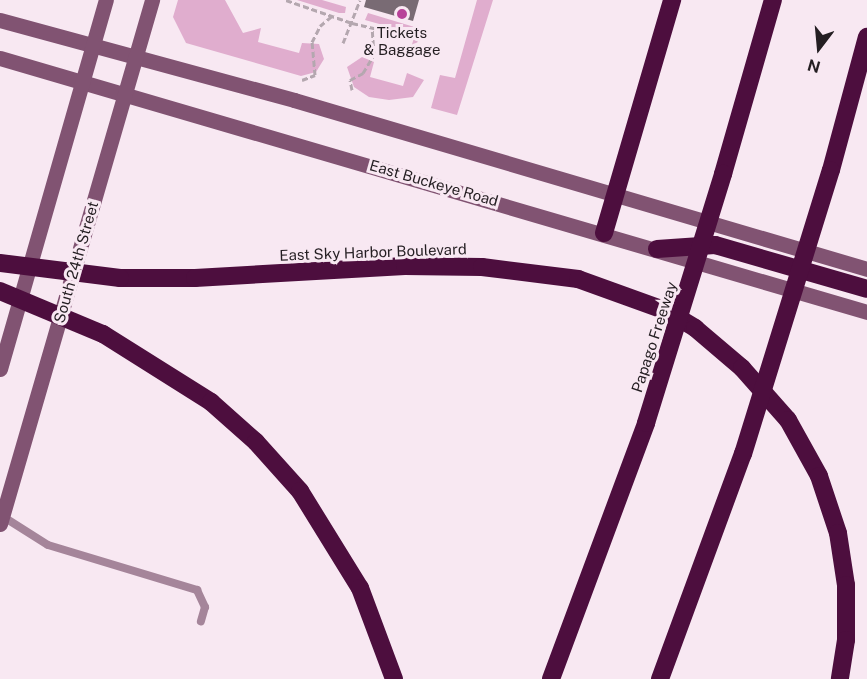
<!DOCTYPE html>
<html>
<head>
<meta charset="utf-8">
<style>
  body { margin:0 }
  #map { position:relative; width:867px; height:679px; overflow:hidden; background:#f8e8f2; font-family:"Public Sans",sans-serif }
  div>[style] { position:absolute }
  .green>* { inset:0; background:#e0adce }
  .building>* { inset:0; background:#796b74 }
  .path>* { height:3px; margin-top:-1.5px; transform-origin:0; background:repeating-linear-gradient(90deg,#b4a7af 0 6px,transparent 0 9px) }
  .lane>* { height:8px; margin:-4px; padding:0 4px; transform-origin:4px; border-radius:4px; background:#a5859a }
  .secondary>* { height:15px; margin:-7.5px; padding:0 7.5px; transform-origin:7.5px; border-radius:7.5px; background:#815372 }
  .highway>* { height:18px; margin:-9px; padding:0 9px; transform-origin:9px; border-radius:9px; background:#4d0e3e }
  .highway-bridge>* { height:18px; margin:-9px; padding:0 9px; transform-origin:9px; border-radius:9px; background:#4d0e3e }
  .dots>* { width:16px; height:16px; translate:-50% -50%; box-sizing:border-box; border:3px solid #f8e8f2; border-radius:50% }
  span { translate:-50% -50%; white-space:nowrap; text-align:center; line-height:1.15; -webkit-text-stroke:6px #f8e8f2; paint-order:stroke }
  .poi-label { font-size:15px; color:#241e22 }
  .street-label { font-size:15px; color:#241e22 }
  .north { position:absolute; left:789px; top:18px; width:60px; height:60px; -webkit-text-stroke:4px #f8e8f2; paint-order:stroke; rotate:196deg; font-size:16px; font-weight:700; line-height:24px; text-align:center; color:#241e22 }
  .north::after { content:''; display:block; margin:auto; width:21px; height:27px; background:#241e22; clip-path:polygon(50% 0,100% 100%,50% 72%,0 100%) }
</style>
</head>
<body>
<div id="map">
  <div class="green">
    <i style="clip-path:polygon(178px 0,225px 0,243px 33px,261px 28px,258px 42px,299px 53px,302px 43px,319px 44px,324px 59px,316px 72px,301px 76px,186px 43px,173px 17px)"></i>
    <i style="clip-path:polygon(297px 0,322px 0,346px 7px,345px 13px,339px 13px)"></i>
    <i style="clip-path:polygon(477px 0,493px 0,457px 115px,431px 108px,440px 75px,455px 78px)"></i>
    <i style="clip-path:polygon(368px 13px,421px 29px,414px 54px,411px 48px,415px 34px,365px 20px)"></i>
    <i style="clip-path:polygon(362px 57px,374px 62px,370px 77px,403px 86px,407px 73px,424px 80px,413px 97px,389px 100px,369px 97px,354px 87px,347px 67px)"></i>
  </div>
  <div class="building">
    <i style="clip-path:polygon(366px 0,419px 0,413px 21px,364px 7px)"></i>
  </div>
  <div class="path">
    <i style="left:286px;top:0;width:70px;rotate:19.2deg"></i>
    <i style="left:352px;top:23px;width:62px;rotate:13.1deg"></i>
    <i style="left:343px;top:43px;width:46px;rotate:-68.4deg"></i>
    <i style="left:302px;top:80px;width:14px;rotate:-21deg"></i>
    <i style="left:315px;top:75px;width:33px;rotate:-95deg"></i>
    <i style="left:312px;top:42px;width:18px;rotate:-63deg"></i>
    <i style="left:320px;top:26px;width:17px;rotate:-40deg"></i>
    <i style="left:352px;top:90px;width:10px;rotate:-101deg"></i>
    <i style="left:350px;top:80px;width:15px;rotate:-28deg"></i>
    <i style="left:363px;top:73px;width:21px;rotate:-59deg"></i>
    <i style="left:374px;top:55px;width:27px;rotate:-94deg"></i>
  </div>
  <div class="lane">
    <i style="left:2px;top:516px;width:54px;rotate:32.2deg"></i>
    <i style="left:48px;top:545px;width:156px;rotate:16.8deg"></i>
    <i style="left:197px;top:590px;width:19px;rotate:65deg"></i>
    <i style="left:205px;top:607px;width:15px;rotate:106deg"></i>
  </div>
  <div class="secondary">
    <i style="left:0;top:20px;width:305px;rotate:15.2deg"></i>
    <i style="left:294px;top:100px;width:597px;rotate:16.43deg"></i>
    <i style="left:0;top:58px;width:903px;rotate:16.33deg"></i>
    <i style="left:0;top:369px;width:384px;rotate:-74deg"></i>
    <i style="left:0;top:524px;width:546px;rotate:-73.82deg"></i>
  </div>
  <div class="highway">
    <i style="left:831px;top:170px;width:138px;rotate:-74.9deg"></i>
    <i style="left:723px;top:174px;width:181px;rotate:-74deg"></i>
    <i style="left:604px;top:233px;width:243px;rotate:-73.7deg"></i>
    <i style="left:657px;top:249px;width:58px;rotate:-3.9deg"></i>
    <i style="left:715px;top:245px;width:158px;rotate:16.1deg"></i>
    <i style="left:120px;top:278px;width:75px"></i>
    <i style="left:195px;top:278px;width:210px;rotate:-3.3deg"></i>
    <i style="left:405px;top:266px;width:77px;rotate:0.7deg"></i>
    <i style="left:482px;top:267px;width:97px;rotate:7.1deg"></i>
    <i style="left:578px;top:279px;width:95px;rotate:19.8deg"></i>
    <i style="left:667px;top:311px;width:33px;rotate:31deg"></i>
    <i style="left:695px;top:328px;width:62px;rotate:40.4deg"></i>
    <i style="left:742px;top:368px;width:69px;rotate:48.5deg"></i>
    <i style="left:788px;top:420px;width:64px;rotate:61deg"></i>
    <i style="left:819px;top:476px;width:60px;rotate:71.6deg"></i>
    <i style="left:838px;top:533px;width:53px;rotate:81.3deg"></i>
    <i style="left:846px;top:585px;width:55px;rotate:90deg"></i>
    <i style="left:846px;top:640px;width:39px;rotate:99deg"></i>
    <i style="left:103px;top:334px;width:128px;rotate:32.2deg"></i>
    <i style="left:211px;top:402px;width:60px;rotate:41.6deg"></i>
    <i style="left:256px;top:442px;width:66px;rotate:48.1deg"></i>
    <i style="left:300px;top:491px;width:114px;rotate:58.3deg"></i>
    <i style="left:360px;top:588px;width:97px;rotate:69.5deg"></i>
    <i style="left:551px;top:679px;width:273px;rotate:-69.6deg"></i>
    <i style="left:660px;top:679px;width:240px;rotate:-69.8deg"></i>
  </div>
  <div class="highway-bridge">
    <i style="left:0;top:263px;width:121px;rotate:7.1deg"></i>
    <i style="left:0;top:291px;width:112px;rotate:22.7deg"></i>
    <i style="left:646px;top:423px;width:261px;rotate:-72.8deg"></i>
    <i style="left:743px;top:454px;width:297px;rotate:-72.8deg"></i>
  </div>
  <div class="dots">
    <i style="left:402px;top:14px;background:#b84299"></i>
  </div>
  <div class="poi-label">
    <span style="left:402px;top:41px">Tickets<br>&amp; Baggage</span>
  </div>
  <div class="street-label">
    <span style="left:434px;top:183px;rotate:16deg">East Buckeye Road</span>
    <span style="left:373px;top:252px;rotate:-2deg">East Sky Harbor Boulevard</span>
    <span style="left:76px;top:262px;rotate:-74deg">South 24th Street</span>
    <span style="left:654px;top:337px;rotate:-72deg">Papago Freeway</span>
  </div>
  <div class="north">N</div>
</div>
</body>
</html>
